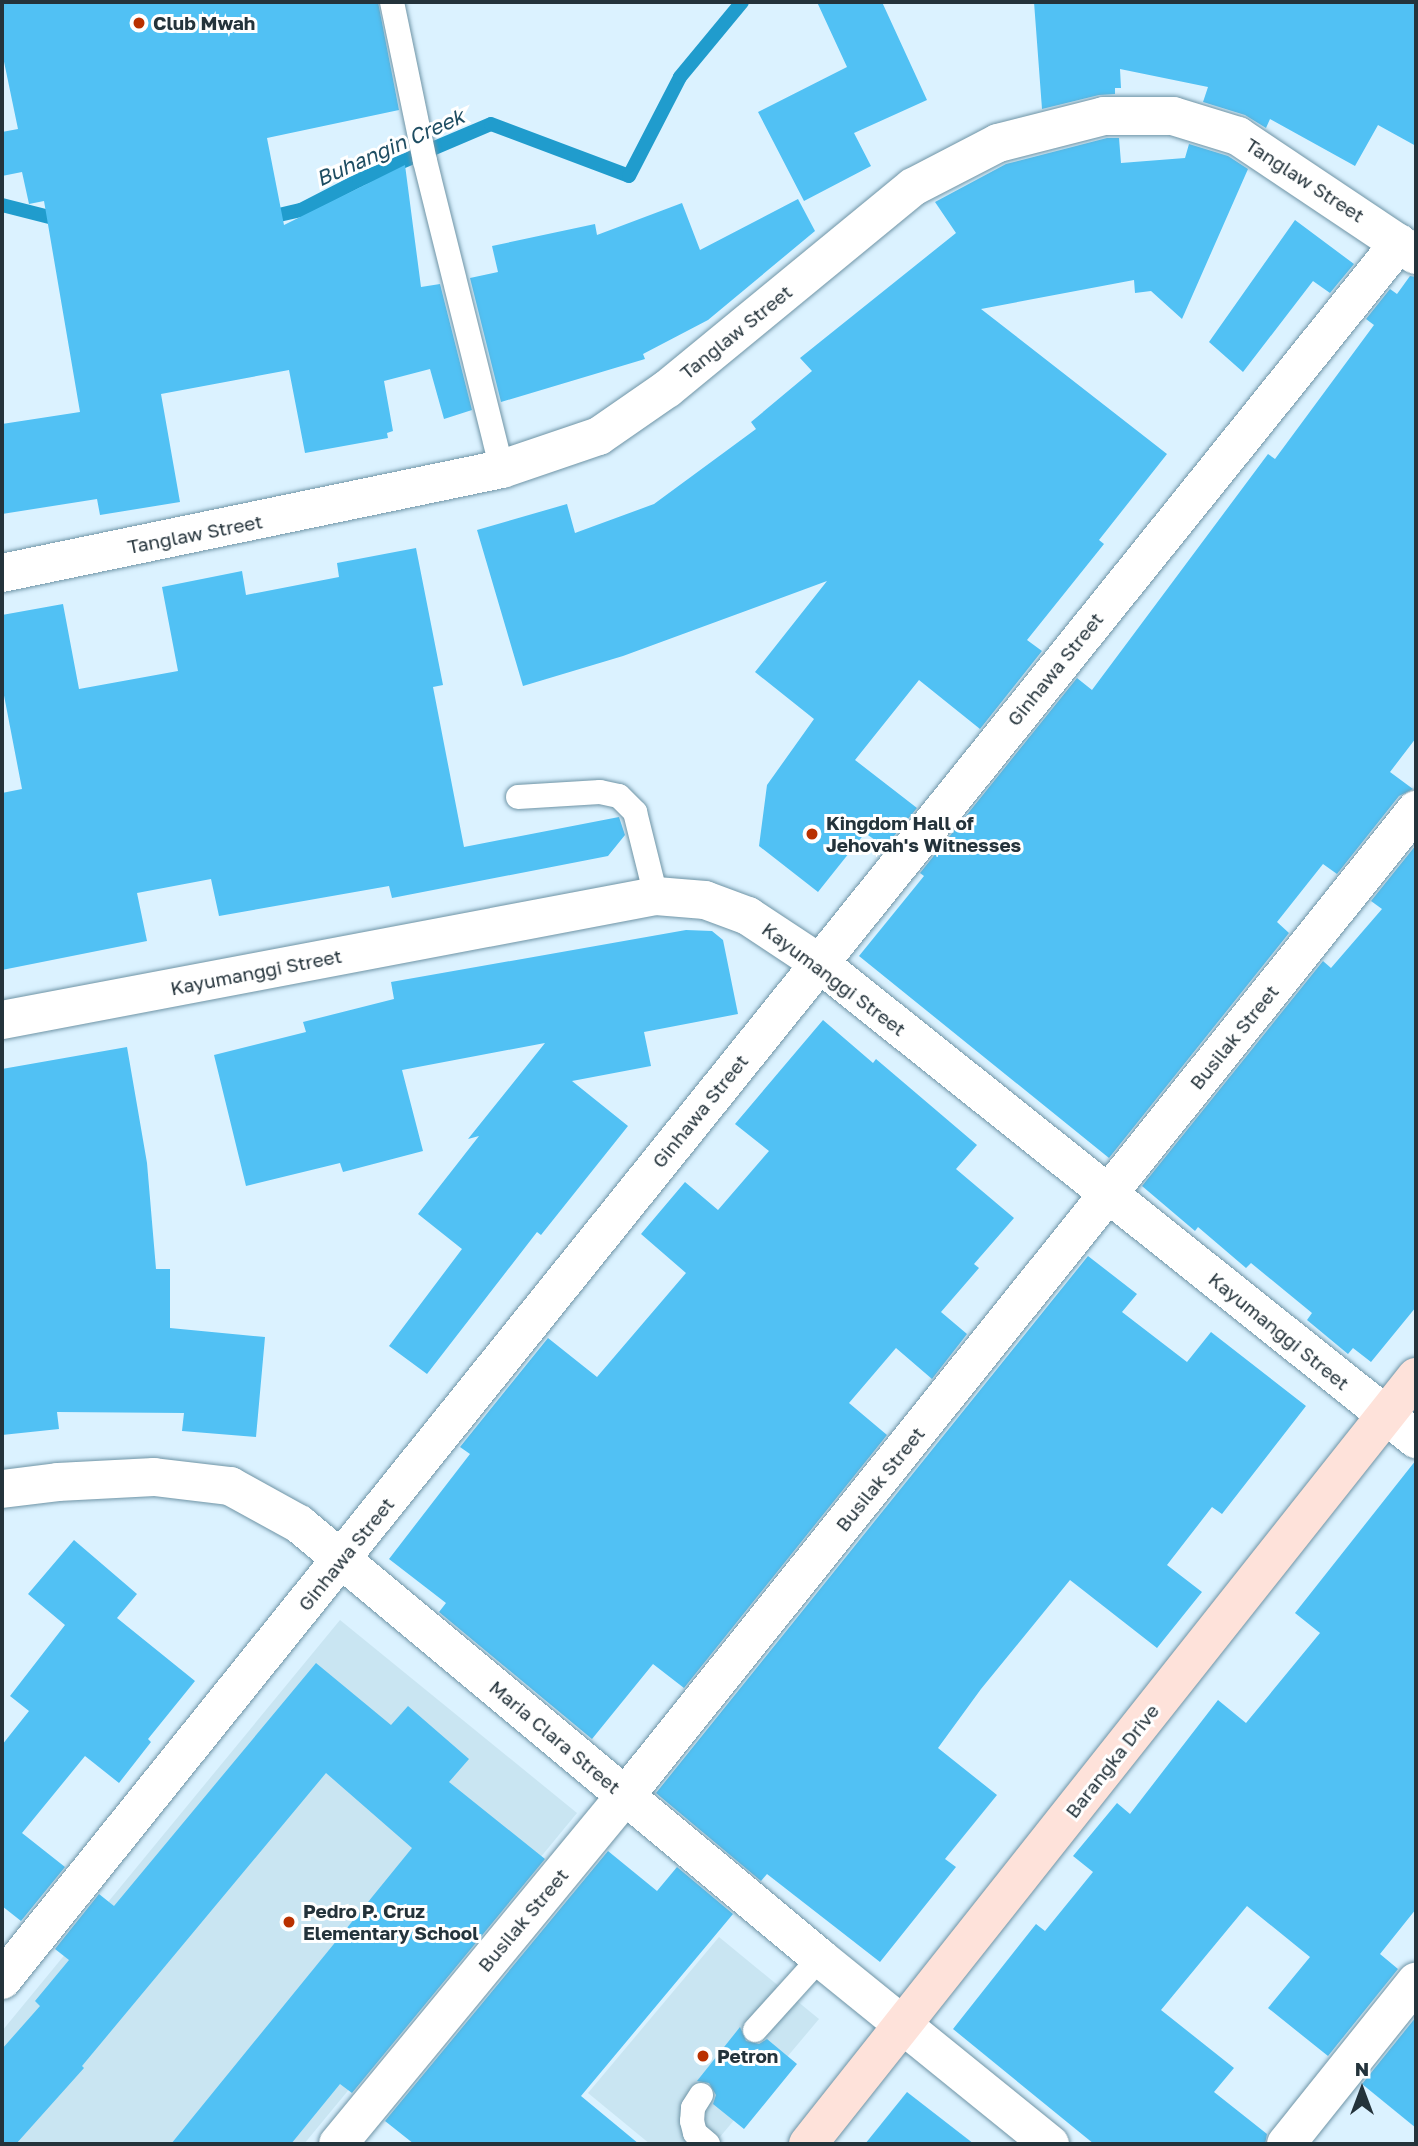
<!DOCTYPE html>
<html>
<head>
<meta charset="utf-8">
<style>
  body { margin:0 }
  #map { position:relative; width:1418px; height:2146px; overflow:hidden; background:#dbf2ff; font-family:"Golos Text",sans-serif }
  div>[style] { position:absolute }
  .built>* { inset:0; background:#c9e5f2 }
  .stream>* { height:14px; margin:-7px; padding:0 7px; transform-origin:7px; border-radius:7px; background:#209ccd }
  .building>* { inset:0; background:#51c1f4 }
  .roads { filter:drop-shadow(0 0 2px #6f94a6) drop-shadow(0 0 2px #6f94a6) }
  .lane>* { height:24px; margin:-12px; padding:0 12px; transform-origin:12px; border-radius:12px; background:#fff }
  .street>* { height:38px; margin:-19px; padding:0 19px; transform-origin:19px; border-radius:19px; background:#fff }
  .secondary>* { height:38px; margin:-19px; padding:0 19px; transform-origin:19px; border-radius:19px; background:#fee2da }
  .dots>* { width:19px; height:19px; translate:-50% -50%; box-sizing:border-box; border:4px solid #fff; border-radius:50% }
  span { translate:-50% -50%; white-space:nowrap; text-align:center; line-height:1.15; -webkit-text-stroke:6px #fff; paint-order:stroke }
  .poi-label { font-size:19px; color:#24333b; font-weight:700 }
  .left { translate:0 -50%; text-align:left }
  .street-label { font-size:19px; color:#24333b }
  .water-label { font-size:21px; color:#1e4d62; font-style:italic }
  .frame { position:absolute; inset:0; border:4px solid #24333b; pointer-events:none }
  .north { position:absolute; left:1327px; top:2055px; width:70px; height:70px; -webkit-text-stroke:5px #fff; paint-order:stroke; rotate:0deg; font-size:19px; font-weight:700; line-height:28px; text-align:center; color:#24333b }
  .north::after { content:''; display:block; margin:auto; width:24px; height:32px; background:#24333b; clip-path:polygon(50% 0,100% 100%,50% 72%,0 100%) }
</style>
</head>
<body>
<div id="map">
  <div class="built">
    <i style="clip-path:polygon(340px 1620px,577px 1813px,304px 2144px,2px 2144px,2px 2031px)"></i>
    <i style="clip-path:polygon(719px 1937px,819px 2019px,714px 2144px,650px 2144px,588px 2093px)"></i>
  </div>
  <div class="stream">
    <i style="left:2px;top:205px;width:65px;rotate:14.3deg"></i>
    <i style="left:266px;top:218px;width:36px;rotate:-13deg"></i>
    <i style="left:301px;top:210px;width:65px;rotate:-27.3deg"></i>
    <i style="left:359px;top:180px;width:143px;rotate:-23deg"></i>
    <i style="left:491px;top:124px;width:147px;rotate:20.6deg"></i>
    <i style="left:629px;top:176px;width:111px;rotate:-62.7deg"></i>
    <i style="left:680px;top:77px;width:97px;rotate:-50.4deg"></i>
  </div>
  <div class="building">
    <i style="clip-path:polygon(2px 2px,378px 2px,399px 110px,267px 138px,284px 225px,405px 165px,421px 287px,440px 284px,472px 410px,444px 419px,430px 369px,384px 381px,393px 431px,387px 433px,388px 438px,305px 453px,289px 370px,161px 394px,180px 502px,100px 515px,97px 499px,2px 514px,2px 424px,80px 412px,44px 201px,29px 204px,22px 172px,2px 176px,2px 132px,18px 129px,2px 52px)"></i>
    <i style="clip-path:polygon(817px 2px,882px 2px,927px 100px,854px 133px,871px 166px,804px 201px,758px 112px,847px 67px)"></i>
    <i style="clip-path:polygon(1034px 2px,1416px 2px,1416px 146px,1378px 125px,1355px 166px,1270px 119px,1266px 128px,1245px 115px,1203px 102px,1208px 87px,1120px 69px,1121px 88px,1115px 88px,1115px 94px,1099px 95px,1042px 109px)"></i>
    <i style="clip-path:polygon(1107px 138px,1119px 138px,1121px 163px,1185px 158px,1189px 144px,1228px 156px,1248px 169px,1182px 319px,1151px 291px,1135px 293px,1134px 280px,981px 309px,1167px 454px,1099px 540px,1104px 544px,1027px 640px,1042px 651px,980px 729px,919px 680px,855px 760px,917px 808px,885px 847px,865px 833px,818px 892px,759px 846px,767px 785px,814px 719px,755px 672px,827px 581px,623px 656px,523px 686px,477px 530px,567px 504px,575px 533px,654px 504px,756px 429px,751px 422px,812px 371px,800px 358px,956px 233px,935px 202px,1006px 164px)"></i>
    <i style="clip-path:polygon(798px 199px,815px 231px,708px 320px,643px 354px,645px 359px,501px 402px,470px 278px,498px 272px,492px 246px,595px 224px,597px 235px,682px 203px,700px 250px)"></i>
    <i style="clip-path:polygon(1295px 220px,1354px 264px,1330px 293px,1313px 281px,1243px 372px,1209px 342px)"></i>
    <i style="clip-path:polygon(1410px 276px,1416px 277px,1416px 738px,1390px 772px,1413px 789px,1399px 796px,1337px 874px,1323px 864px,1277px 922px,1289px 933px,1109px 1158px,859px 956px,924px 876px,920px 873px,1077px 678px,1092px 690px,1268px 454px,1275px 459px,1374px 325px,1366px 319px,1390px 289px,1397px 294px)"></i>
    <i style="clip-path:polygon(416px 548px,443px 685px,433px 687px,464px 847px,619px 817px,625px 835px,608px 856px,392px 898px,389px 886px,219px 916px,211px 879px,137px 893px,147px 941px,2px 970px,2px 793px,22px 789px,2px 685px,2px 615px,63px 604px,79px 689px,178px 671px,162px 587px,242px 571px,246px 595px,339px 577px,337px 563px)"></i>
    <i style="clip-path:polygon(1416px 845px,1416px 1307px,1371px 1362px,1353px 1348px,1348px 1354px,1307px 1320px,1312px 1313px,1251px 1263px,1246px 1268px,1198px 1227px,1195px 1231px,1142px 1186px,1323px 961px,1331px 968px,1382px 909px,1371px 901px)"></i>
    <i style="clip-path:polygon(686px 930px,712px 931px,723px 940px,738px 1014px,644px 1032px,651px 1066px,572px 1081px,628px 1126px,541px 1235px,537px 1232px,427px 1374px,389px 1346px,462px 1249px,418px 1214px,479px 1136px,468px 1139px,545px 1043px,402px 1070px,423px 1151px,343px 1172px,340px 1163px,246px 1186px,214px 1055px,306px 1032px,303px 1022px,394px 999px,391px 982px)"></i>
    <i style="clip-path:polygon(823px 1020px,873px 1063px,876px 1059px,977px 1145px,956px 1169px,1014px 1218px,974px 1264px,979px 1268px,941px 1312px,967px 1334px,932px 1379px,896px 1348px,849px 1403px,887px 1435px,684px 1688px,653px 1664px,592px 1739px,439px 1612px,446px 1603px,389px 1559px,470px 1454px,460px 1447px,548px 1338px,597px 1377px,686px 1273px,641px 1234px,685px 1182px,718px 1210px,769px 1151px,735px 1124px)"></i>
    <i style="clip-path:polygon(127px 1047px,147px 1163px,156px 1269px,170px 1269px,170px 1328px,265px 1337px,256px 1437px,182px 1431px,184px 1413px,57px 1412px,59px 1429px,2px 1435px,2px 1069px)"></i>
    <i style="clip-path:polygon(1088px 1256px,1137px 1294px,1122px 1312px,1187px 1362px,1211px 1332px,1306px 1406px,1222px 1514px,1212px 1507px,1167px 1565px,1202px 1592px,1157px 1648px,1070px 1580px,981px 1689px,938px 1748px,997px 1795px,945px 1859px,956px 1867px,880px 1962px,767px 1874px,761px 1881px,656px 1793px)"></i>
    <i style="clip-path:polygon(1416px 1460px,1416px 1909px,1380px 1954px,1398px 1969px,1328px 2056px,1268px 2008px,1310px 1957px,1247px 1906px,1161px 2010px,1234px 2068px,1214px 2092px,1267px 2134px,1265px 2144px,1094px 2144px,953px 2029px,1036px 1924px,1045px 1931px,1093px 1872px,1073px 1856px,1117px 1803px,1130px 1814px,1218px 1700px,1246px 1723px,1320px 1633px,1295px 1613px)"></i>
    <i style="clip-path:polygon(74px 1540px,137px 1594px,117px 1618px,195px 1681px,148px 1739px,151px 1742px,119px 1783px,85px 1756px,22px 1833px,65px 1867px,21px 1921px,2px 1906px,2px 1745px,29px 1711px,10px 1696px,65px 1625px,28px 1594px)"></i>
    <i style="clip-path:polygon(316px 1663px,391px 1725px,408px 1706px,469px 1759px,449px 1782px,545px 1859px,352px 2093px,340px 2084px,291px 2144px,171px 2144px,412px 1848px,326px 1773px,82px 2066px,84px 2068px,16px 2144px,2px 2144px,2px 2049px,40px 2006px,35px 2001px,69px 1960px,55px 1949px,99px 1894px,114px 1906px)"></i>
    <i style="clip-path:polygon(608px 1851px,657px 1891px,677px 1867px,733px 1914px,581px 2096px,639px 2144px,414px 2144px,385px 2121px)"></i>
    <i style="clip-path:polygon(1416px 2017px,1416px 2128px,1362px 2084px)"></i>
    <i style="clip-path:polygon(740px 2027px,746px 2041px,759px 2044px,767px 2039px,797px 2064px,744px 2129px,713px 2104px,716px 2095px,709px 2083px,697px 2081px)"></i>
    <i style="clip-path:polygon(907px 2092px,974px 2144px,865px 2144px)"></i>
  </div>
  <div class="roads">
    <div class="lane">
      <i style="left:392px;top:2px;width:162px;rotate:78.3deg"></i>
      <i style="left:425px;top:161px;width:317px;rotate:76deg"></i>
      <i style="left:518px;top:797px;width:82px;rotate:-3.5deg"></i>
      <i style="left:600px;top:792px;width:19px;rotate:12deg"></i>
      <i style="left:619px;top:796px;width:23px;rotate:45deg"></i>
      <i style="left:635px;top:812px;width:87px;rotate:76deg"></i>
      <i style="left:755px;top:2030px;width:97px;rotate:-47.9deg"></i>
      <i style="left:701px;top:2095px;width:15px;rotate:122deg"></i>
      <i style="left:693px;top:2108px;width:13px;rotate:94deg"></i>
      <i style="left:692px;top:2121px;width:12px;rotate:76deg"></i>
      <i style="left:695px;top:2133px;width:17px;rotate:40deg"></i>
    </div>
    <div class="street">
      <i style="left:2px;top:573px;width:511px;rotate:-11.75deg"></i>
      <i style="left:502px;top:469px;width:102px;rotate:-18.8deg"></i>
      <i style="left:599px;top:436px;width:83px;rotate:-34.7deg"></i>
      <i style="left:667px;top:389px;width:318px;rotate:-39.4deg"></i>
      <i style="left:913px;top:187px;width:96px;rotate:-27.4deg"></i>
      <i style="left:998px;top:143px;width:109px;rotate:-14.3deg"></i>
      <i style="left:1104px;top:116px;width:69px"></i>
      <i style="left:1173px;top:116px;width:68px;rotate:17.1deg"></i>
      <i style="left:1238px;top:136px;width:214px;rotate:33.8deg"></i>
      <i style="left:2px;top:1020px;width:666px;rotate:-10.74deg"></i>
      <i style="left:656px;top:896px;width:49px;rotate:4.7deg"></i>
      <i style="left:705px;top:900px;width:46px;rotate:20.4deg"></i>
      <i style="left:748px;top:916px;width:85px;rotate:33.5deg"></i>
      <i style="left:819px;top:963px;width:764px;rotate:38.57deg"></i>
      <i style="left:2px;top:1489px;width:56px;rotate:-7.1deg"></i>
      <i style="left:58px;top:1482px;width:96px;rotate:-3deg"></i>
      <i style="left:154px;top:1477px;width:77px;rotate:6.8deg"></i>
      <i style="left:230px;top:1486px;width:79px;rotate:28.8deg"></i>
      <i style="left:299px;top:1524px;width:678px;rotate:39.79deg"></i>
      <i style="left:820px;top:1958px;width:296px;rotate:39deg"></i>
      <i style="left:2px;top:1980px;width:2229px;rotate:-51.19deg"></i>
      <i style="left:338px;top:2144px;width:452px;rotate:-50.5deg"></i>
      <i style="left:626px;top:1795px;width:1263px;rotate:-51.27deg"></i>
      <i style="left:1286px;top:2144px;width:208px;rotate:-51.3deg"></i>
    </div>
    <div class="secondary">
      <i style="left:808px;top:2144px;width:979px;rotate:-51.6deg"></i>
    </div>
  </div>
  <div class="dots">
    <i style="left:139px;top:23px;background:#b93000"></i>
    <i style="left:812px;top:834px;background:#b93000"></i>
    <i style="left:289px;top:1922px;background:#b93000"></i>
    <i style="left:703px;top:2056px;background:#b93000"></i>
  </div>
  <div class="poi-label">
    <span class="left" style="left:153px;top:23px">Club Mwah</span>
    <span class="left" style="left:826px;top:834px">Kingdom Hall of<br>Jehovah's Witnesses</span>
    <span class="left" style="left:303px;top:1922px">Pedro P. Cruz<br>Elementary School</span>
    <span class="left" style="left:717px;top:2056px">Petron</span>
  </div>
  <div class="street-label">
    <span style="left:1305px;top:180px;rotate:33deg">Tanglaw Street</span>
    <span style="left:736px;top:332px;rotate:-39deg">Tanglaw Street</span>
    <span style="left:195px;top:534px;rotate:-11deg">Tanglaw Street</span>
    <span style="left:1055px;top:669px;rotate:-51deg">Ginhawa Street</span>
    <span style="left:256px;top:972px;rotate:-11deg">Kayumanggi Street</span>
    <span style="left:834px;top:979px;rotate:37deg">Kayumanggi Street</span>
    <span style="left:1234px;top:1037px;rotate:-51deg">Busilak Street</span>
    <span style="left:700px;top:1111px;rotate:-51deg">Ginhawa Street</span>
    <span style="left:1279px;top:1331px;rotate:39deg">Kayumanggi Street</span>
    <span style="left:880px;top:1479px;rotate:-51deg">Busilak Street</span>
    <span style="left:346px;top:1554px;rotate:-51deg">Ginhawa Street</span>
    <span style="left:555px;top:1737px;rotate:40deg">Maria Clara Street</span>
    <span style="left:1112px;top:1761px;rotate:-52deg">Barangka Drive</span>
    <span style="left:523px;top:1920px;rotate:-50deg">Busilak Street</span>
  </div>
  <div class="water-label">
    <span style="left:390px;top:147px;rotate:-24deg">Buhangin Creek</span>
  </div>
  <div class="frame"></div>
  <div class="north">N</div>
</div>
</body>
</html>
